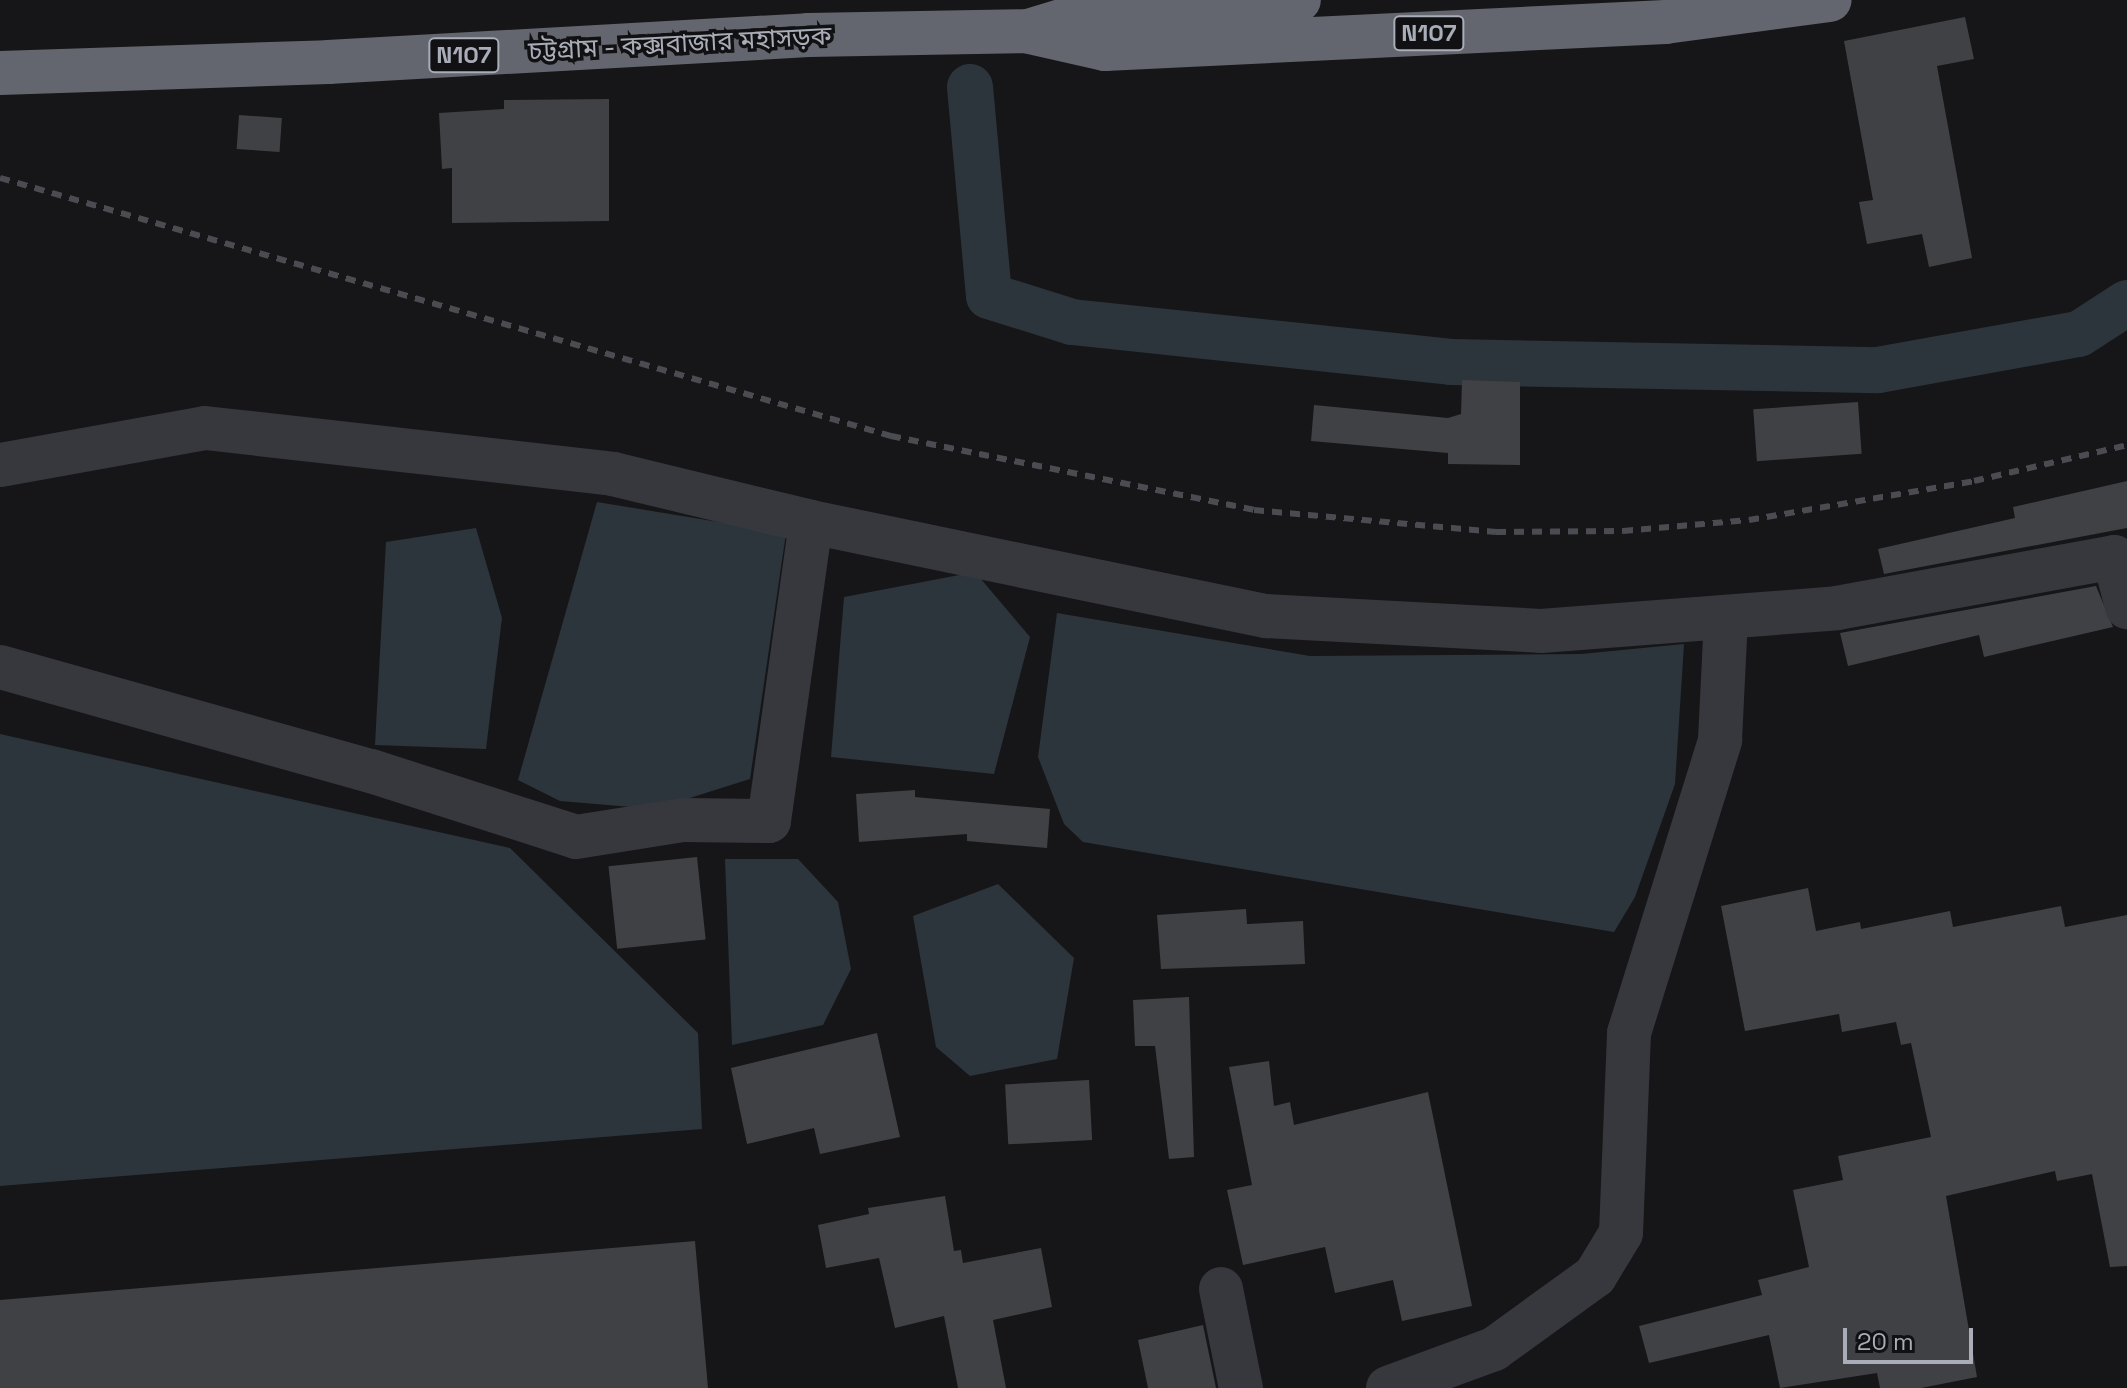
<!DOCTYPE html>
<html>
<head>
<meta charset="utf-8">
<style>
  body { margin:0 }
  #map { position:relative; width:2127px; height:1388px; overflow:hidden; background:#161618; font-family:"Space Grotesk","Noto Sans Bengali",sans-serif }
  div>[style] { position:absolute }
  .water>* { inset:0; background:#2c353c }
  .canal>* { height:46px; margin:-23px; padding:0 23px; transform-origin:23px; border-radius:23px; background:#2c353c }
  .building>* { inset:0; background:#404145; transform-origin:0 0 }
  .street>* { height:44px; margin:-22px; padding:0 22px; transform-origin:22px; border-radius:22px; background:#37383d }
  .highway>* { height:44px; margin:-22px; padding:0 22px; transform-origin:22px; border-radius:22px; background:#63666e }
  .rail>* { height:6px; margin-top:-3px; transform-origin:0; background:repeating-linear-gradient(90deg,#4a4c52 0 10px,transparent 0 18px) }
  span { translate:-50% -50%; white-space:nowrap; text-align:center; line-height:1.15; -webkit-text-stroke:7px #111113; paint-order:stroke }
  .shield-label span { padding:2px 6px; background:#111113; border:2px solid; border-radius:6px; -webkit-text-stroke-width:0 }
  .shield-label { font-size:24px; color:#a8adb8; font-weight:700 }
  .street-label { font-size:26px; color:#a8adb8 }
  .scale { position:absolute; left:1843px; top:1328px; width:130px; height:36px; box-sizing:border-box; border:4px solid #a8adb8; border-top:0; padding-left:10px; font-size:24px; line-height:28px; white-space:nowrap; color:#a8adb8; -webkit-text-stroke:6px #111113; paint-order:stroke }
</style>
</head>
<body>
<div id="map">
  <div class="water">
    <i style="clip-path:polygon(597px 502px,786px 533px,750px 779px,655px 809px,560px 801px,518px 780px)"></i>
    <i style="clip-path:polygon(476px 528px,502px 618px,486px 749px,375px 745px,386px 542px)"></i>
    <i style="clip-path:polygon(975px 572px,1030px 637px,994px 774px,831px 757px,844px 597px)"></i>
    <i style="clip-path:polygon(1057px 613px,1310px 656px,1581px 654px,1684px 644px,1675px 784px,1635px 897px,1614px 932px,1083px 842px,1064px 824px,1038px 757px)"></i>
    <i style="clip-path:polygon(0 734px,510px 848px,698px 1033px,702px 1129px,0 1186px)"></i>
    <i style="clip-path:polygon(725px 859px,798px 859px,838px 902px,851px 969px,823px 1025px,732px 1045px)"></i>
    <i style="clip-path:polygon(998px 884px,1074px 958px,1057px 1059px,970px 1076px,936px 1047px,913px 916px)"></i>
  </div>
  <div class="canal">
    <i style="left:970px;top:87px;width:210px;rotate:84.8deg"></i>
    <i style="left:989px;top:296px;width:87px;rotate:17.4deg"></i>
    <i style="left:1072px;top:322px;width:381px;rotate:6deg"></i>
    <i style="left:1451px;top:362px;width:427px;rotate:1.1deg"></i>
    <i style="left:1878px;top:370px;width:204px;rotate:-10.2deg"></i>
    <i style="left:2079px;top:334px;width:57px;rotate:-32.9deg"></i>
  </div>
  <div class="building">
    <i style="clip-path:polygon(1965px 17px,1974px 59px,1937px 66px,1972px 258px,1929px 267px,1922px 234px,1867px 244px,1859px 202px,1873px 200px,1844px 41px)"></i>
    <i style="clip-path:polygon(609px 99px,609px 221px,452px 223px,452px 168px,442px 169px,439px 113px,504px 109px,504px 100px)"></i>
    <i style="left:239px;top:115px;width:43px;height:34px;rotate:4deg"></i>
    <i style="clip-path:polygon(1462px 380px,1520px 382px,1520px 465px,1448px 464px,1448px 453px,1311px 441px,1314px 405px,1448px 418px,1461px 414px)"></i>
    <i style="left:1858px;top:402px;width:52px;height:105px;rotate:86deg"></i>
    <i style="clip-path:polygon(2127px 481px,2127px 528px,1884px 574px,1878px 549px,2015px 518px,2013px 507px)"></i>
    <i style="clip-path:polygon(2096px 586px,2113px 627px,1984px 657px,1979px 635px,1848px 666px,1840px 633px)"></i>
    <i style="clip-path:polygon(915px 790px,915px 797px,1050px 809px,1047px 848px,967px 841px,967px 834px,859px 842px,856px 794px)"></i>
    <i style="left:697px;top:857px;width:83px;height:89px;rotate:84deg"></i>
    <i style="clip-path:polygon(1808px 888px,1816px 931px,1860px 922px,1861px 929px,1950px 911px,1953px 927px,2061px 906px,2065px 927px,2127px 915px,2127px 1266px,2110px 1267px,2092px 1174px,2057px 1181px,2055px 1171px,1946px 1196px,1977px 1377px,1921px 1388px,1880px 1388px,1877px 1373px,1780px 1388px,1769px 1335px,1649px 1363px,1639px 1326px,1762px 1295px,1758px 1280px,1809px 1267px,1793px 1190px,1843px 1180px,1838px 1156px,1931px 1137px,1911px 1043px,1901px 1045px,1896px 1022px,1842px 1032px,1839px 1014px,1745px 1031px,1721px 906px)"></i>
    <i style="clip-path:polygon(1246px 909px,1247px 924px,1303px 921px,1305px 964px,1161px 969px,1157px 915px)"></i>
    <i style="clip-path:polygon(1189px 997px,1194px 1157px,1169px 1159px,1155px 1046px,1135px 1046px,1133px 1000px)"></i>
    <i style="clip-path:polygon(877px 1033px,900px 1137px,820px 1154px,814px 1128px,747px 1144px,731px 1068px)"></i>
    <i style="clip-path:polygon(1269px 1061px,1274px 1106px,1290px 1102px,1294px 1125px,1428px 1092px,1472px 1306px,1402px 1321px,1393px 1280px,1335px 1293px,1325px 1247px,1243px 1265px,1227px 1190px,1252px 1185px,1229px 1067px)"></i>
    <i style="left:1089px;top:1080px;width:60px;height:84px;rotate:87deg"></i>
    <i style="clip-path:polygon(945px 1196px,954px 1251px,961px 1250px,963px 1263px,1041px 1248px,1052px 1307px,993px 1320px,1006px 1388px,958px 1388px,944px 1316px,895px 1328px,879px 1258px,826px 1268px,818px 1225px,869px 1214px,868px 1208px)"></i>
    <i style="clip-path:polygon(695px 1241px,708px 1388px,0 1388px,0 1300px)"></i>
    <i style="clip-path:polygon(1203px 1325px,1216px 1388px,1148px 1388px,1138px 1340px)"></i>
  </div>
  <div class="street">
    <i style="left:0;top:465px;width:208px;rotate:-10.2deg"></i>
    <i style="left:205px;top:428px;width:411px;rotate:6.4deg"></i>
    <i style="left:613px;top:474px;width:204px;rotate:13.6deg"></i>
    <i style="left:0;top:667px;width:385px;rotate:15.7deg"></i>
    <i style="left:371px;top:771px;width:215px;rotate:17.8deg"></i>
    <i style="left:576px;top:837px;width:108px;rotate:-9deg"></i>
    <i style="left:683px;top:820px;width:86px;rotate:0.7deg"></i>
    <i style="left:769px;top:821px;width:302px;rotate:-82deg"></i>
    <i style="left:811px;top:522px;width:465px;rotate:11.7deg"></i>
    <i style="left:1266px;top:616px;width:275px;rotate:3.1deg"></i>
    <i style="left:1541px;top:631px;width:297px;rotate:-4.4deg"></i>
    <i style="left:1837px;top:608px;width:282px;rotate:-10.4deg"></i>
    <i style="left:2114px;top:557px;width:52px;rotate:75.4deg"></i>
    <i style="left:1221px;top:1289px;width:101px;rotate:78.6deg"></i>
    <i style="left:1388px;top:1388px;width:113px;rotate:-20.2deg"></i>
    <i style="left:1494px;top:1349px;width:125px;rotate:-35.9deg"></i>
    <i style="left:1595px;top:1276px;width:50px;rotate:-58.8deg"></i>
    <i style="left:1621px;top:1233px;width:200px;rotate:-87.7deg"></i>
    <i style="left:1629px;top:1033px;width:307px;rotate:-72.7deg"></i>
    <i style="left:1720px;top:740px;width:123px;rotate:-87.2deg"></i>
  </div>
  <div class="highway">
    <i style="left:1030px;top:32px;width:77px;rotate:12.8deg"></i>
    <i style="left:1105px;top:49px;width:561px;rotate:-2.76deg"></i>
    <i style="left:1665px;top:22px;width:166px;rotate:-7.6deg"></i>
    <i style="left:0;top:73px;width:328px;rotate:-1.9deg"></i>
    <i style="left:328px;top:62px;width:481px;rotate:-3.2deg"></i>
    <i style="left:808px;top:35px;width:220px;rotate:-1deg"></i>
    <i style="left:1028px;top:31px;width:79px;rotate:-16.8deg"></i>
    <i style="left:1104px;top:8px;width:195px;rotate:-2.3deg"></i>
  </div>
  <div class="rail">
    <i style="left:0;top:178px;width:928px;rotate:16.15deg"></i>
    <i style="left:891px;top:436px;width:370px;rotate:11.5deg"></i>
    <i style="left:1254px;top:510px;width:243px;rotate:5.2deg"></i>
    <i style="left:1496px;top:532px;width:127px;rotate:-0.5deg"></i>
    <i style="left:1623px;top:531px;width:126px;rotate:-5deg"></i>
    <i style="left:1749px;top:520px;width:228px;rotate:-9.8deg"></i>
    <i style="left:1974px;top:481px;width:157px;rotate:-13.2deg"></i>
  </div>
  <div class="shield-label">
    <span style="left:1429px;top:33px">N107</span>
    <span style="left:464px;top:55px">N107</span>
  </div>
  <div class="street-label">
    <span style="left:680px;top:44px;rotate:-3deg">চট্টগ্রাম - কক্সবাজার মহাসড়ক</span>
  </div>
  <div class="scale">20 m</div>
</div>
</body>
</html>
